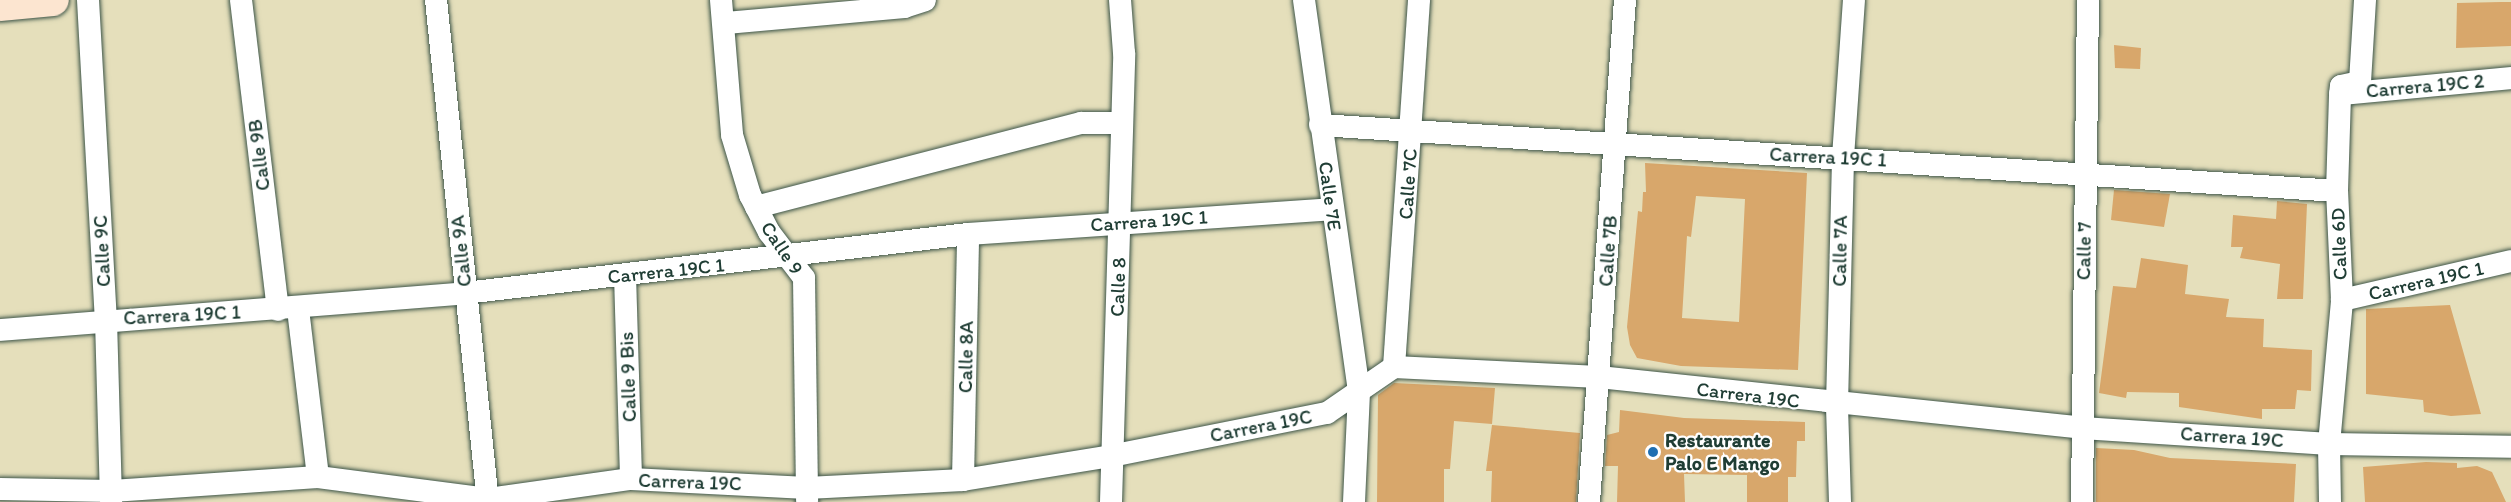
<!DOCTYPE html>
<html>
<head>
<meta charset="utf-8">
<style>
  body { margin:0 }
  #map { position:relative; width:2511px; height:502px; overflow:hidden; background:#e5dfbb; font-family:Itim,sans-serif }
  div>[style] { position:absolute }
  .building>* { inset:0; background:#d8a76b }
  .roads { filter:drop-shadow(0 0 2px #3d5548) drop-shadow(0 0 2px #3d5548) }
  .street>* { height:22px; margin:-11px; padding:0 11px; transform-origin:11px; border-radius:11px; background:#fff }
  .secondary>* { height:32px; margin:-16px; padding:0 16px; transform-origin:16px; border-radius:16px; background:#fce5d0 }
  .dots>* { width:16px; height:16px; translate:-50% -50%; box-sizing:border-box; border:3px solid #fff; border-radius:50% }
  span { translate:-50% -50%; white-space:nowrap; text-align:center; line-height:1.15; -webkit-text-stroke:4.5px #fff; paint-order:stroke }
  .street-label { font-size:20px; color:#1f3d34 }
  .poi-label { font-size:20px; color:#1f3d34; font-weight:700 }
  .left { translate:0 -50%; text-align:left }
</style>
</head>
<body>
<div id="map">
  <div class="building">
    <i style="clip-path:polygon(2501px 2px,2511px 2px,2511px 46px,2456px 48px,2457px 3px)"></i>
    <i style="clip-path:polygon(2114px 45px,2141px 48px,2140px 69px,2115px 68px)"></i>
    <i style="clip-path:polygon(evenodd,1645px 163px,1807px 173px,1798px 370px,1681px 366px,1637px 358px,1630px 345px,1627px 327px,1638px 211px,1642px 212px,1643px 192px,1646px 192px,1645px 163px,1696px 196px,1745px 199px,1739px 322px,1682px 318px,1687px 236px,1691px 237px,1696px 196px)"></i>
    <i style="clip-path:polygon(2114px 190px,2170px 194px,2164px 227px,2111px 220px)"></i>
    <i style="clip-path:polygon(2277px 201px,2307px 204px,2303px 299px,2277px 299px,2280px 264px,2240px 258px,2243px 247px,2231px 247px,2233px 215px,2276px 219px)"></i>
    <i style="clip-path:polygon(2141px 258px,2188px 265px,2185px 294px,2229px 299px,2226px 317px,2264px 319px,2263px 347px,2312px 350px,2311px 391px,2297px 390px,2295px 409px,2262px 409px,2262px 419px,2179px 407px,2179px 393px,2127px 392px,2126px 398px,2099px 393px,2113px 286px,2136px 288px)"></i>
    <i style="clip-path:polygon(2450px 305px,2481px 414px,2451px 416px,2424px 412px,2423px 400px,2366px 394px,2366px 309px)"></i>
    <i style="clip-path:polygon(1394px 383px,1495px 388px,1492px 424px,1454px 421px,1450px 469px,1444px 469px,1444px 502px,1377px 502px,1378px 395px)"></i>
    <i style="clip-path:polygon(1620px 410px,1684px 418px,1805px 422px,1805px 441px,1797px 441px,1796px 477px,1788px 477px,1788px 502px,1747px 502px,1747px 475px,1684px 474px,1685px 502px,1617px 502px,1618px 466px,1605px 466px,1607px 435px,1619px 432px)"></i>
    <i style="clip-path:polygon(1492px 425px,1580px 433px,1576px 502px,1491px 502px,1492px 471px,1486px 471px)"></i>
    <i style="clip-path:polygon(2096px 448px,2134px 450px,2170px 458px,2296px 464px,2294px 502px,2096px 502px)"></i>
    <i style="clip-path:polygon(2426px 462px,2457px 463px,2457px 468px,2477px 466px,2492px 472px,2506px 502px,2365px 502px,2363px 467px)"></i>
  </div>
  <div class="roads">
    <div class="street">
      <i style="left:88px;top:0;width:321px;rotate:86.8deg"></i>
      <i style="left:106px;top:320px;width:182px;rotate:88.4deg"></i>
      <i style="left:241px;top:0;width:312px;rotate:83.2deg"></i>
      <i style="left:436px;top:0;width:505px;rotate:84.09deg"></i>
      <i style="left:721px;top:0;width:135px;rotate:85.3deg"></i>
      <i style="left:732px;top:135px;width:63px;rotate:73.3deg"></i>
      <i style="left:750px;top:195px;width:42px;rotate:62.8deg"></i>
      <i style="left:769px;top:232px;width:58px;rotate:52.7deg"></i>
      <i style="left:804px;top:278px;width:223px;rotate:89.2deg"></i>
      <i style="left:1304px;top:0;width:396px;rotate:82deg"></i>
      <i style="left:1359px;top:392px;width:110px;rotate:92.6deg"></i>
      <i style="left:726px;top:23px;width:179px;rotate:-5.1deg"></i>
      <i style="left:904px;top:7px;width:22px;rotate:-18deg"></i>
      <i style="left:2342px;top:94px;width:170px;rotate:-5.4deg"></i>
      <i style="left:1320px;top:125px;width:1019px;rotate:3.71deg"></i>
      <i style="left:756px;top:207px;width:336px;rotate:-14.5deg"></i>
      <i style="left:1081px;top:123px;width:41px"></i>
      <i style="left:625px;top:275px;width:204px;rotate:88.3deg"></i>
      <i style="left:2342px;top:300px;width:173px;rotate:-13deg"></i>
      <i style="left:298px;top:309px;width:169px;rotate:83.2deg"></i>
      <i style="left:0;top:330px;width:466px;rotate:-4.5deg"></i>
      <i style="left:465px;top:293px;width:506px;rotate:-6.69deg"></i>
      <i style="left:968px;top:234px;width:364px;rotate:-3.9deg"></i>
      <i style="left:1394px;top:367px;width:368px;rotate:-86.1deg"></i>
      <i style="left:963px;top:480px;width:246px;rotate:-88.8deg"></i>
      <i style="left:0;top:489px;width:112px;rotate:1deg"></i>
      <i style="left:112px;top:491px;width:206px;rotate:-3.9deg"></i>
      <i style="left:318px;top:477px;width:171px;rotate:7.4deg"></i>
      <i style="left:488px;top:499px;width:144px;rotate:-8deg"></i>
      <i style="left:631px;top:479px;width:176px;rotate:2.9deg"></i>
      <i style="left:807px;top:488px;width:156px;rotate:-2.9deg"></i>
      <i style="left:963px;top:480px;width:150px;rotate:-9.2deg"></i>
      <i style="left:1111px;top:456px;width:220px;rotate:-11.3deg"></i>
      <i style="left:1327px;top:413px;width:81px;rotate:-34.5deg"></i>
      <i style="left:1394px;top:367px;width:205px;rotate:2.8deg"></i>
      <i style="left:1599px;top:377px;width:486px;rotate:6deg"></i>
      <i style="left:2082px;top:428px;width:248px;rotate:3.7deg"></i>
      <i style="left:2329px;top:444px;width:182px;rotate:0.9deg"></i>
      <i style="left:1111px;top:502px;width:449px;rotate:-88.3deg"></i>
      <i style="left:1124px;top:53px;width:53px;rotate:-94.3deg"></i>
      <i style="left:1589px;top:502px;width:503px;rotate:-85.9deg"></i>
      <i style="left:1840px;top:502px;width:97px;rotate:-91.8deg"></i>
      <i style="left:1837px;top:405px;width:248px;rotate:-88.6deg"></i>
      <i style="left:1843px;top:157px;width:157px;rotate:-86deg"></i>
      <i style="left:2082px;top:502px;width:502px;rotate:-89.32deg"></i>
      <i style="left:2330px;top:502px;width:58px;rotate:-91deg"></i>
      <i style="left:2329px;top:444px;width:145px;rotate:-84.8deg"></i>
      <i style="left:2342px;top:300px;width:109px;rotate:-92.6deg"></i>
      <i style="left:2337px;top:191px;width:97px;rotate:-88.2deg"></i>
      <i style="left:2340px;top:94px;width:8px;rotate:-83deg"></i>
      <i style="left:2341px;top:86px;width:19px;rotate:-12deg"></i>
      <i style="left:2360px;top:82px;width:82px;rotate:-86.5deg"></i>
    </div>
    <div class="secondary">
      <i style="left:0;top:5px;width:53px;rotate:-5.4deg"></i>
    </div>
  </div>
  <div class="dots">
    <i style="left:1653px;top:452px;background:#1f6fb2"></i>
  </div>
  <div class="street-label">
    <span style="left:2425px;top:86px;rotate:-5deg">Carrera 19C 2</span>
    <span style="left:259px;top:155px;rotate:-97deg">Calle 9B</span>
    <span style="left:1828px;top:157px;rotate:3deg">Carrera 19C 1</span>
    <span style="left:1408px;top:184px;rotate:-86deg">Calle 7C</span>
    <span style="left:1330px;top:196px;rotate:82deg">Calle 7E</span>
    <span style="left:1149px;top:221px;rotate:-4deg">Carrera 19C 1</span>
    <span style="left:2339px;top:244px;rotate:-92deg">Calle 6D</span>
    <span style="left:782px;top:248px;rotate:56deg">Calle 9</span>
    <span style="left:102px;top:251px;rotate:-93deg">Calle 9C</span>
    <span style="left:461px;top:251px;rotate:-96deg">Calle 9A</span>
    <span style="left:1608px;top:251px;rotate:-86deg">Calle 7B</span>
    <span style="left:1840px;top:251px;rotate:-89deg">Calle 7A</span>
    <span style="left:2084px;top:251px;rotate:-89deg">Calle 7</span>
    <span style="left:666px;top:271px;rotate:-6deg">Carrera 19C 1</span>
    <span style="left:2426px;top:281px;rotate:-13deg">Carrera 19C 1</span>
    <span style="left:1118px;top:287px;rotate:-88deg">Calle 8</span>
    <span style="left:182px;top:315px;rotate:-3deg">Carrera 19C 1</span>
    <span style="left:966px;top:357px;rotate:-89deg">Calle 8A</span>
    <span style="left:628px;top:377px;rotate:-92deg">Calle 9 Bis</span>
    <span style="left:1748px;top:395px;rotate:7deg">Carrera 19C</span>
    <span style="left:1261px;top:426px;rotate:-11deg">Carrera 19C</span>
    <span style="left:2232px;top:437px;rotate:4deg">Carrera 19C</span>
    <span style="left:690px;top:482px;rotate:2deg">Carrera 19C</span>
  </div>
  <div class="poi-label">
    <span class="left" style="left:1665px;top:452px">Restaurante<br>Palo E Mango</span>
  </div>
</div>
</body>
</html>
